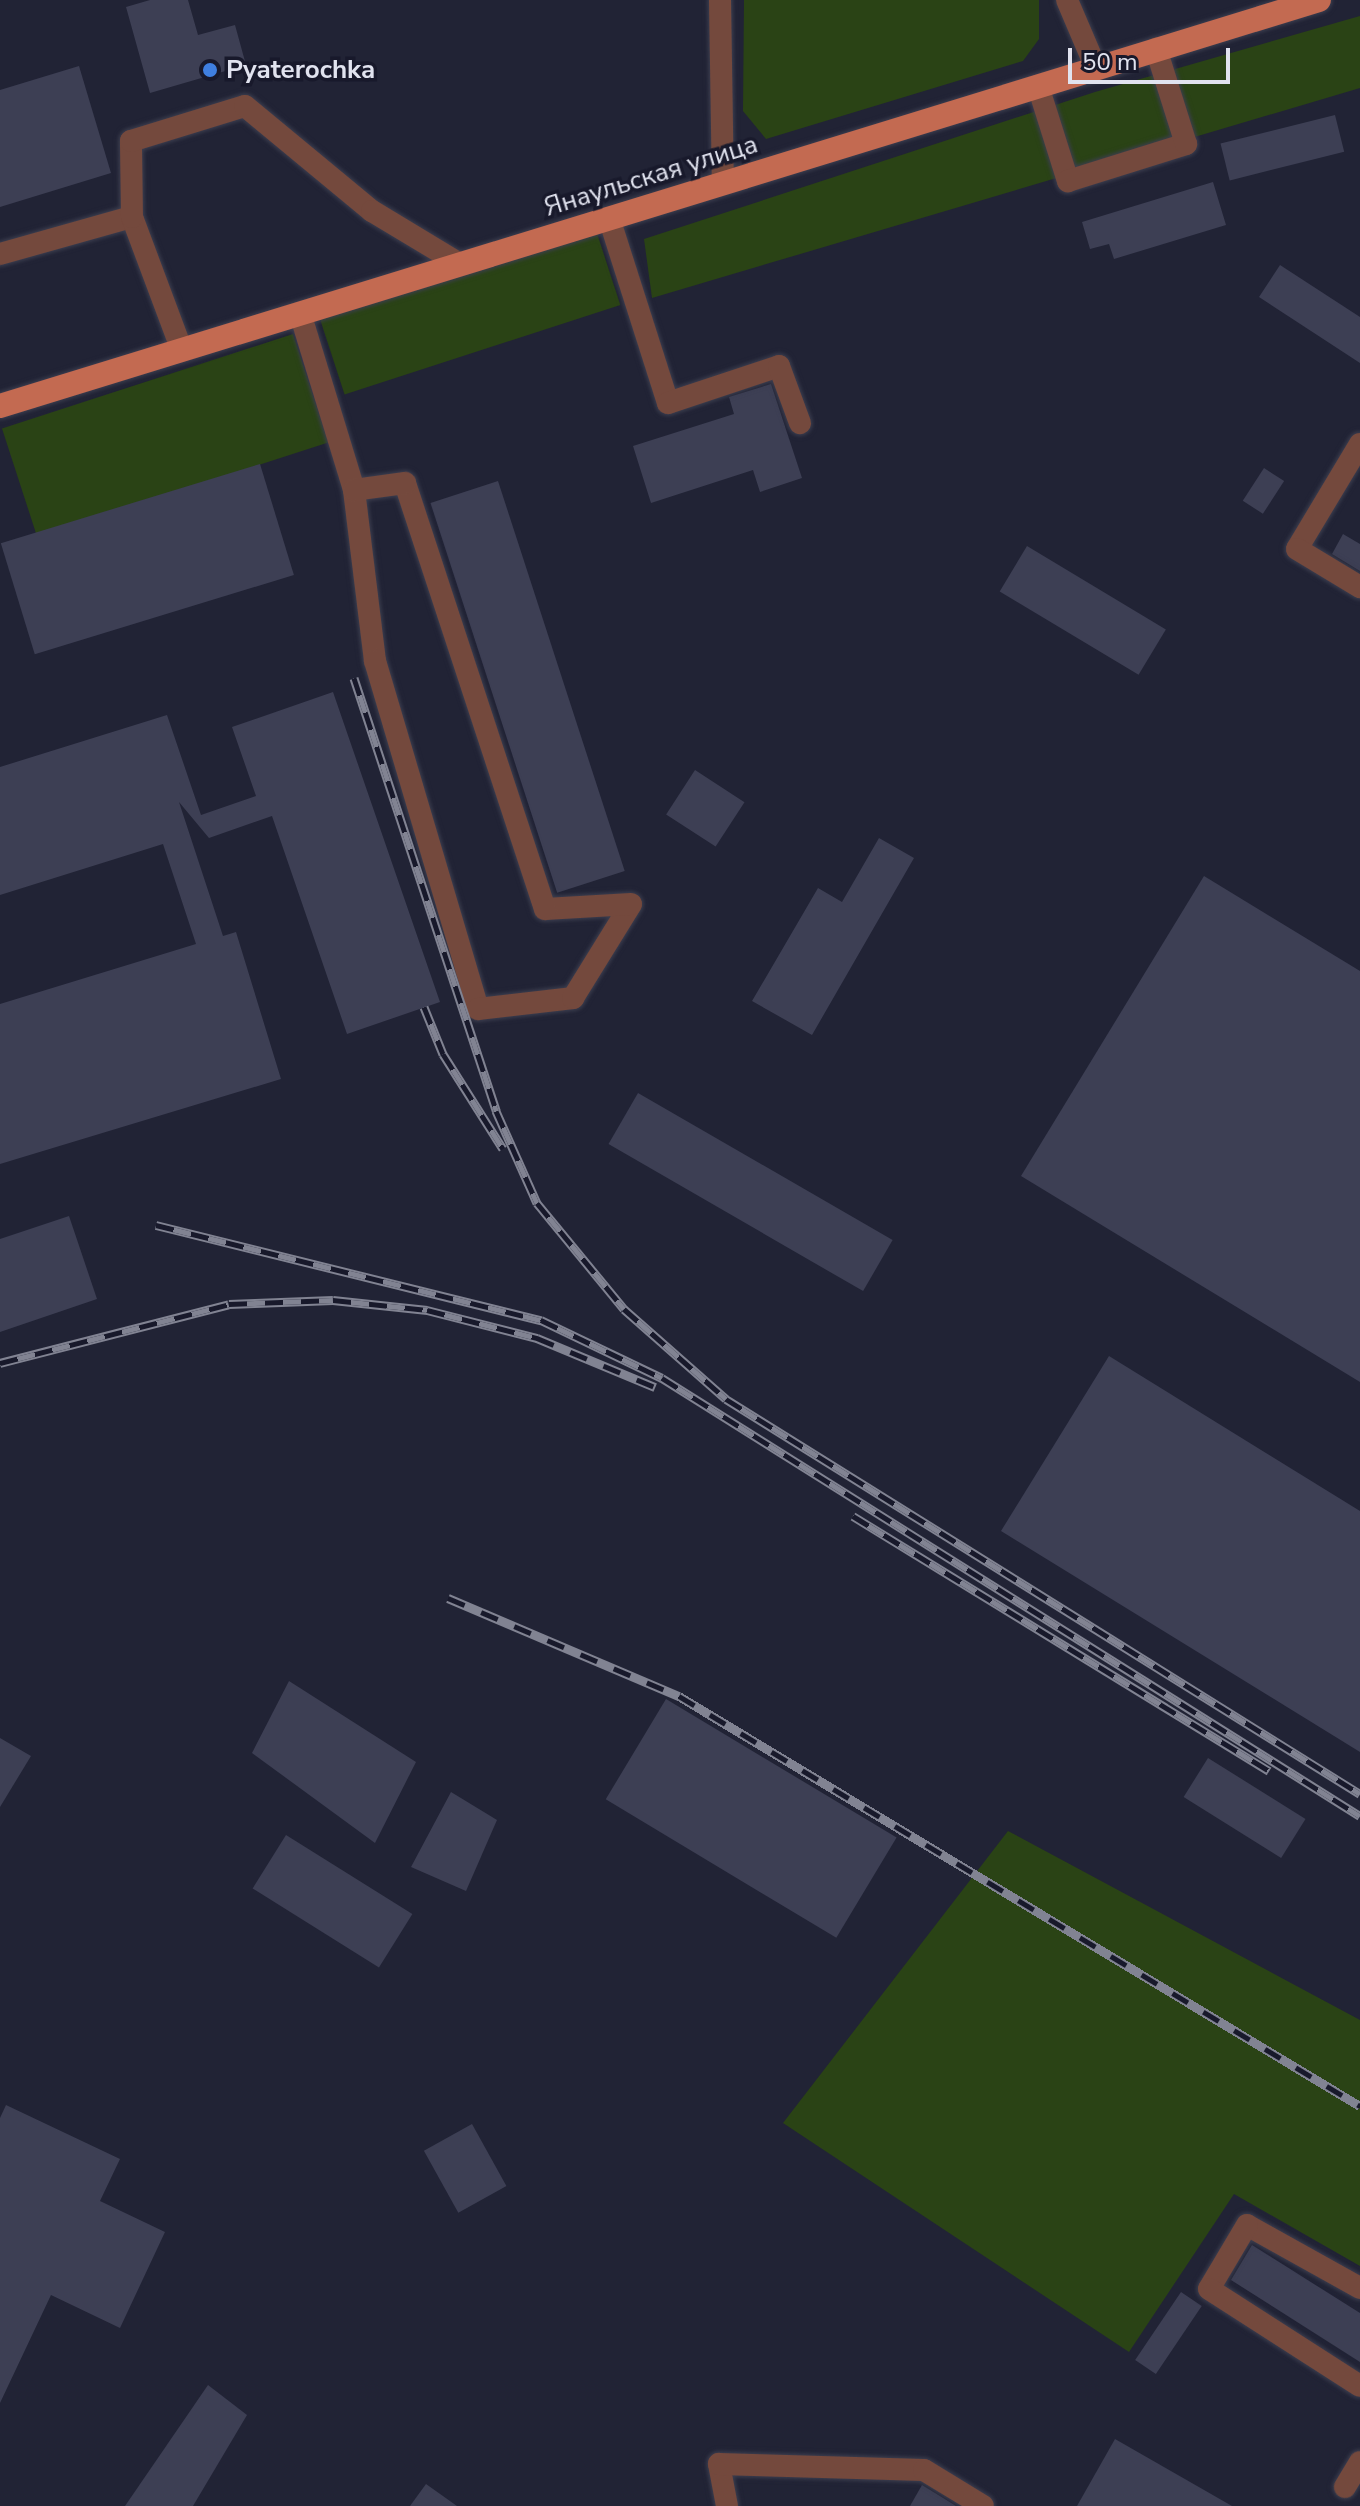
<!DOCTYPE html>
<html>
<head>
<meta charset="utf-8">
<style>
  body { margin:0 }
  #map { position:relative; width:1360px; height:2506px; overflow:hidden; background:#212335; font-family:"Nunito Sans",sans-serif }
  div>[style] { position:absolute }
  .green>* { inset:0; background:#2a4315; transform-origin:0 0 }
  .building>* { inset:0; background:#3d3f54; transform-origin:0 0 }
  .roads { filter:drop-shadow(0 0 2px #3c3e4f) drop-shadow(0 0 2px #3c3e4f) }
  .minor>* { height:22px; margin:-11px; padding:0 11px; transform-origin:11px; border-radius:11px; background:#74493d }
  .major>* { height:24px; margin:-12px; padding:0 12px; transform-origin:12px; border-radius:12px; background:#c36a51 }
  .rail>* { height:9px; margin-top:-4.5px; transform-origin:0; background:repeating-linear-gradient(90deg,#18192b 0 18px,#818392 0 36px); box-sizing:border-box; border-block:2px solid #818392 }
  .dots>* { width:22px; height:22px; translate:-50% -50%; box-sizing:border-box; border:4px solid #18192b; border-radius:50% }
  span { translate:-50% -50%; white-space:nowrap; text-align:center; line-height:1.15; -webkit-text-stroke:7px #18192b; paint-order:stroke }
  .poi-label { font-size:26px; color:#e1e3ef; font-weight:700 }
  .left { translate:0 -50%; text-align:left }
  .street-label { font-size:26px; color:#e1e3ef }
  .scale { position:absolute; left:1068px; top:48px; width:162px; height:36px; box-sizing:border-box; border:4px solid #e1e3ef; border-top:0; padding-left:10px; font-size:24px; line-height:28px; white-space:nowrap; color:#e1e3ef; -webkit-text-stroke:6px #18192b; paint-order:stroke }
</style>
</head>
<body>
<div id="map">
  <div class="green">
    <i style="clip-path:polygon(744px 0,1039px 0,1039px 39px,1023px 61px,766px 139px,743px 111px)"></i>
    <i style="clip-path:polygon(1360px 16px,1360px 88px,652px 298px,644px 239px,1095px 92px)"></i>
    <i style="left:595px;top:227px;width:82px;height:290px;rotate:72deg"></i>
    <i style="left:293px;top:334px;width:114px;height:306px;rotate:72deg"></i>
    <i style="clip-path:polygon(1008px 1831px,1360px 2020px,1360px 2266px,1234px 2194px,1129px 2352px,783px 2123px)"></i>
  </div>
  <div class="building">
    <i style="clip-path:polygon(150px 0,188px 0,198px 35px,235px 25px,246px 65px,150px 93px,126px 7px)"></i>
    <i style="clip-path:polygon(79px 66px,111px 173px,0 207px,0 90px)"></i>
    <i style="left:1335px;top:115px;width:38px;height:118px;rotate:76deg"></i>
    <i style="clip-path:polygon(1213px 182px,1226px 225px,1114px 259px,1109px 244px,1090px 249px,1082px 222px)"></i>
    <i style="clip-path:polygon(1280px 265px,1360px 317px,1360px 363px,1259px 297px)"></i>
    <i style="clip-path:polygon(771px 384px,802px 478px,760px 492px,753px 470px,651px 503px,633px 446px,734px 414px,729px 397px)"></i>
    <i style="left:260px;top:464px;width:116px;height:271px;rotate:73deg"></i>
    <i style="left:1264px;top:468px;width:24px;height:39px;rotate:33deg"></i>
    <i style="left:498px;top:481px;width:410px;height:71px;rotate:72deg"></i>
    <i style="clip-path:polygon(1343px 534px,1360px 544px,1360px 571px,1332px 554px)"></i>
    <i style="left:1027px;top:546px;width:162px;height:53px;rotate:31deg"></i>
    <i style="clip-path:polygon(333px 692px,440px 1002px,347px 1034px,272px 816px,209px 838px,179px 802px,223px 936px,236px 932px,281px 1079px,0 1164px,0 1004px,196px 944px,163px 844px,0 895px,0 767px,167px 715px,201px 815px,256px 796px,232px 727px)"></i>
    <i style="left:695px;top:770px;width:59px;height:53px;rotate:33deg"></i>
    <i style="clip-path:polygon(879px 838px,914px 858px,812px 1035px,752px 1001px,818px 888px,842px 902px)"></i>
    <i style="clip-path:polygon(1204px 876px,1360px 971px,1360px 1382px,1021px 1176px)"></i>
    <i style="left:638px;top:1093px;width:294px;height:59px;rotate:30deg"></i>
    <i style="clip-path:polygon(69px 1216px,97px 1299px,0 1332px,0 1239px)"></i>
    <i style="clip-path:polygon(1109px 1356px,1360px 1511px,1360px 1752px,1001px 1531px)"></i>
    <i style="clip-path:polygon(289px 1681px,416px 1762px,375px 1843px,252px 1753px)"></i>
    <i style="left:666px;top:1699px;width:269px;height:117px;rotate:31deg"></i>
    <i style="clip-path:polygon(0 1738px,31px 1756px,0 1807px)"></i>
    <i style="left:1208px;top:1758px;width:115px;height:46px;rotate:32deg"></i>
    <i style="clip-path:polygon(451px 1792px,497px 1820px,466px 1891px,411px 1867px)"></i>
    <i style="left:286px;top:1835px;width:149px;height:63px;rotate:32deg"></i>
    <i style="clip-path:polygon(6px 2105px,120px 2159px,100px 2201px,165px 2232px,120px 2328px,51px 2295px,0 2403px,0 2118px)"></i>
    <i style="left:472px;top:2124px;width:71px;height:55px;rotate:61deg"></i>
    <i style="clip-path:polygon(1252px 2245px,1360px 2313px,1360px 2362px,1231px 2280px)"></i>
    <i style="left:1181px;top:2292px;width:25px;height:82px;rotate:34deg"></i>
    <i style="clip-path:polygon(208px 2385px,247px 2415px,193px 2506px,125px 2506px)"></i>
    <i style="clip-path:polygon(1115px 2439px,1232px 2506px,1077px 2506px)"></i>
    <i style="clip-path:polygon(426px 2484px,457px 2506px,410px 2506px)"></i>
    <i style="clip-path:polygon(922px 2485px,956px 2506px,910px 2506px)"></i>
  </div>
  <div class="roads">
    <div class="minor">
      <i style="left:720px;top:0;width:183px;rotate:89.1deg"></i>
      <i style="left:1067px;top:0;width:74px;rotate:66.9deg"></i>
      <i style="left:1038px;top:86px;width:100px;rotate:72.5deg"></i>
      <i style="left:1068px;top:181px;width:124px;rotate:-17.4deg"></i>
      <i style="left:1186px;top:144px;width:100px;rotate:-107.5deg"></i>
      <i style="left:609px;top:218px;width:194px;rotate:72.3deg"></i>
      <i style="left:668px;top:403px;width:117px;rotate:-18.4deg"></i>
      <i style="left:779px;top:366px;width:61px;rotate:69.8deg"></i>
      <i style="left:0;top:254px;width:137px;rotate:-15.7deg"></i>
      <i style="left:300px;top:313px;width:185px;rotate:73deg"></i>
      <i style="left:354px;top:490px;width:172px;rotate:83deg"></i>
      <i style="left:375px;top:661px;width:363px;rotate:73.5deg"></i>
      <i style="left:478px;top:1009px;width:96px;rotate:-6.6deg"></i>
      <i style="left:573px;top:998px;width:110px;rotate:-58.3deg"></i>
      <i style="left:631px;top:904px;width:86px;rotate:176.7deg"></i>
      <i style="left:545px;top:909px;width:448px;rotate:-108.2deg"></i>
      <i style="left:405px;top:483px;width:51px;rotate:172.2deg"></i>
      <i style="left:181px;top:348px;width:140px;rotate:-110.5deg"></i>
      <i style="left:132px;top:217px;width:76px;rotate:-90.8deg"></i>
      <i style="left:131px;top:141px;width:119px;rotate:-17.1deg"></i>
      <i style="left:245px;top:106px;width:165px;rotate:39.6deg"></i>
      <i style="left:372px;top:211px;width:103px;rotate:31.1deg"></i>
      <i style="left:1360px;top:444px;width:122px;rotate:121deg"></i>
      <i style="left:1297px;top:549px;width:74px;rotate:31.1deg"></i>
      <i style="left:1360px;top:2288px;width:129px;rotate:-150.9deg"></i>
      <i style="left:1247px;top:2225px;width:74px;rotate:120.7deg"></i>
      <i style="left:1209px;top:2289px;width:179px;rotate:32.7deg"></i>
      <i style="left:1345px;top:2487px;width:29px;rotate:-59deg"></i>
      <i style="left:727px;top:2506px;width:43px;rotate:-100.8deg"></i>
      <i style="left:719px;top:2464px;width:205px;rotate:1.7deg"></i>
      <i style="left:924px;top:2470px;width:69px;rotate:31.4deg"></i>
    </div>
    <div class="major">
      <i style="left:0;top:406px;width:1380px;rotate:-17.11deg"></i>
    </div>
  </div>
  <div class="rail">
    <i style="left:354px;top:678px;width:456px;rotate:71.8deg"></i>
    <i style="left:496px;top:1111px;width:101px;rotate:66deg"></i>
    <i style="left:537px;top:1203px;width:137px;rotate:50.6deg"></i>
    <i style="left:624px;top:1309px;width:136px;rotate:41.4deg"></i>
    <i style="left:726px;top:1399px;width:747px;rotate:31.92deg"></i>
    <i style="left:424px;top:1007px;width:51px;rotate:68deg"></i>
    <i style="left:443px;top:1054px;width:112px;rotate:57.7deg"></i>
    <i style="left:156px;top:1225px;width:397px;rotate:13.9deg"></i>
    <i style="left:541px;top:1320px;width:134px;rotate:25.6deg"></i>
    <i style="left:662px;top:1378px;width:824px;rotate:32.11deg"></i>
    <i style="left:0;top:1363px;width:236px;rotate:-14.4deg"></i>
    <i style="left:229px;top:1304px;width:104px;rotate:-2.2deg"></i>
    <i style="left:333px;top:1300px;width:95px;rotate:6.1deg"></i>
    <i style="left:427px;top:1310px;width:114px;rotate:14.3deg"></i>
    <i style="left:537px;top:1338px;width:128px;rotate:22.6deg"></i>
    <i style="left:853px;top:1516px;width:488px;rotate:31.5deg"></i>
    <i style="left:448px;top:1598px;width:251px;rotate:23deg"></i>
    <i style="left:679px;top:1696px;width:795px;rotate:31.05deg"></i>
  </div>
  <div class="dots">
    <i style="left:210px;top:70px;background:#3f7fe0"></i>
  </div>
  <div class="poi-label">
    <span class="left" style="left:226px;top:70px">Pyaterochka</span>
  </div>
  <div class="street-label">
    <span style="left:651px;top:176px;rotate:-17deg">Янаульская улица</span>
  </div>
  <div class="scale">50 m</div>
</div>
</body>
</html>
